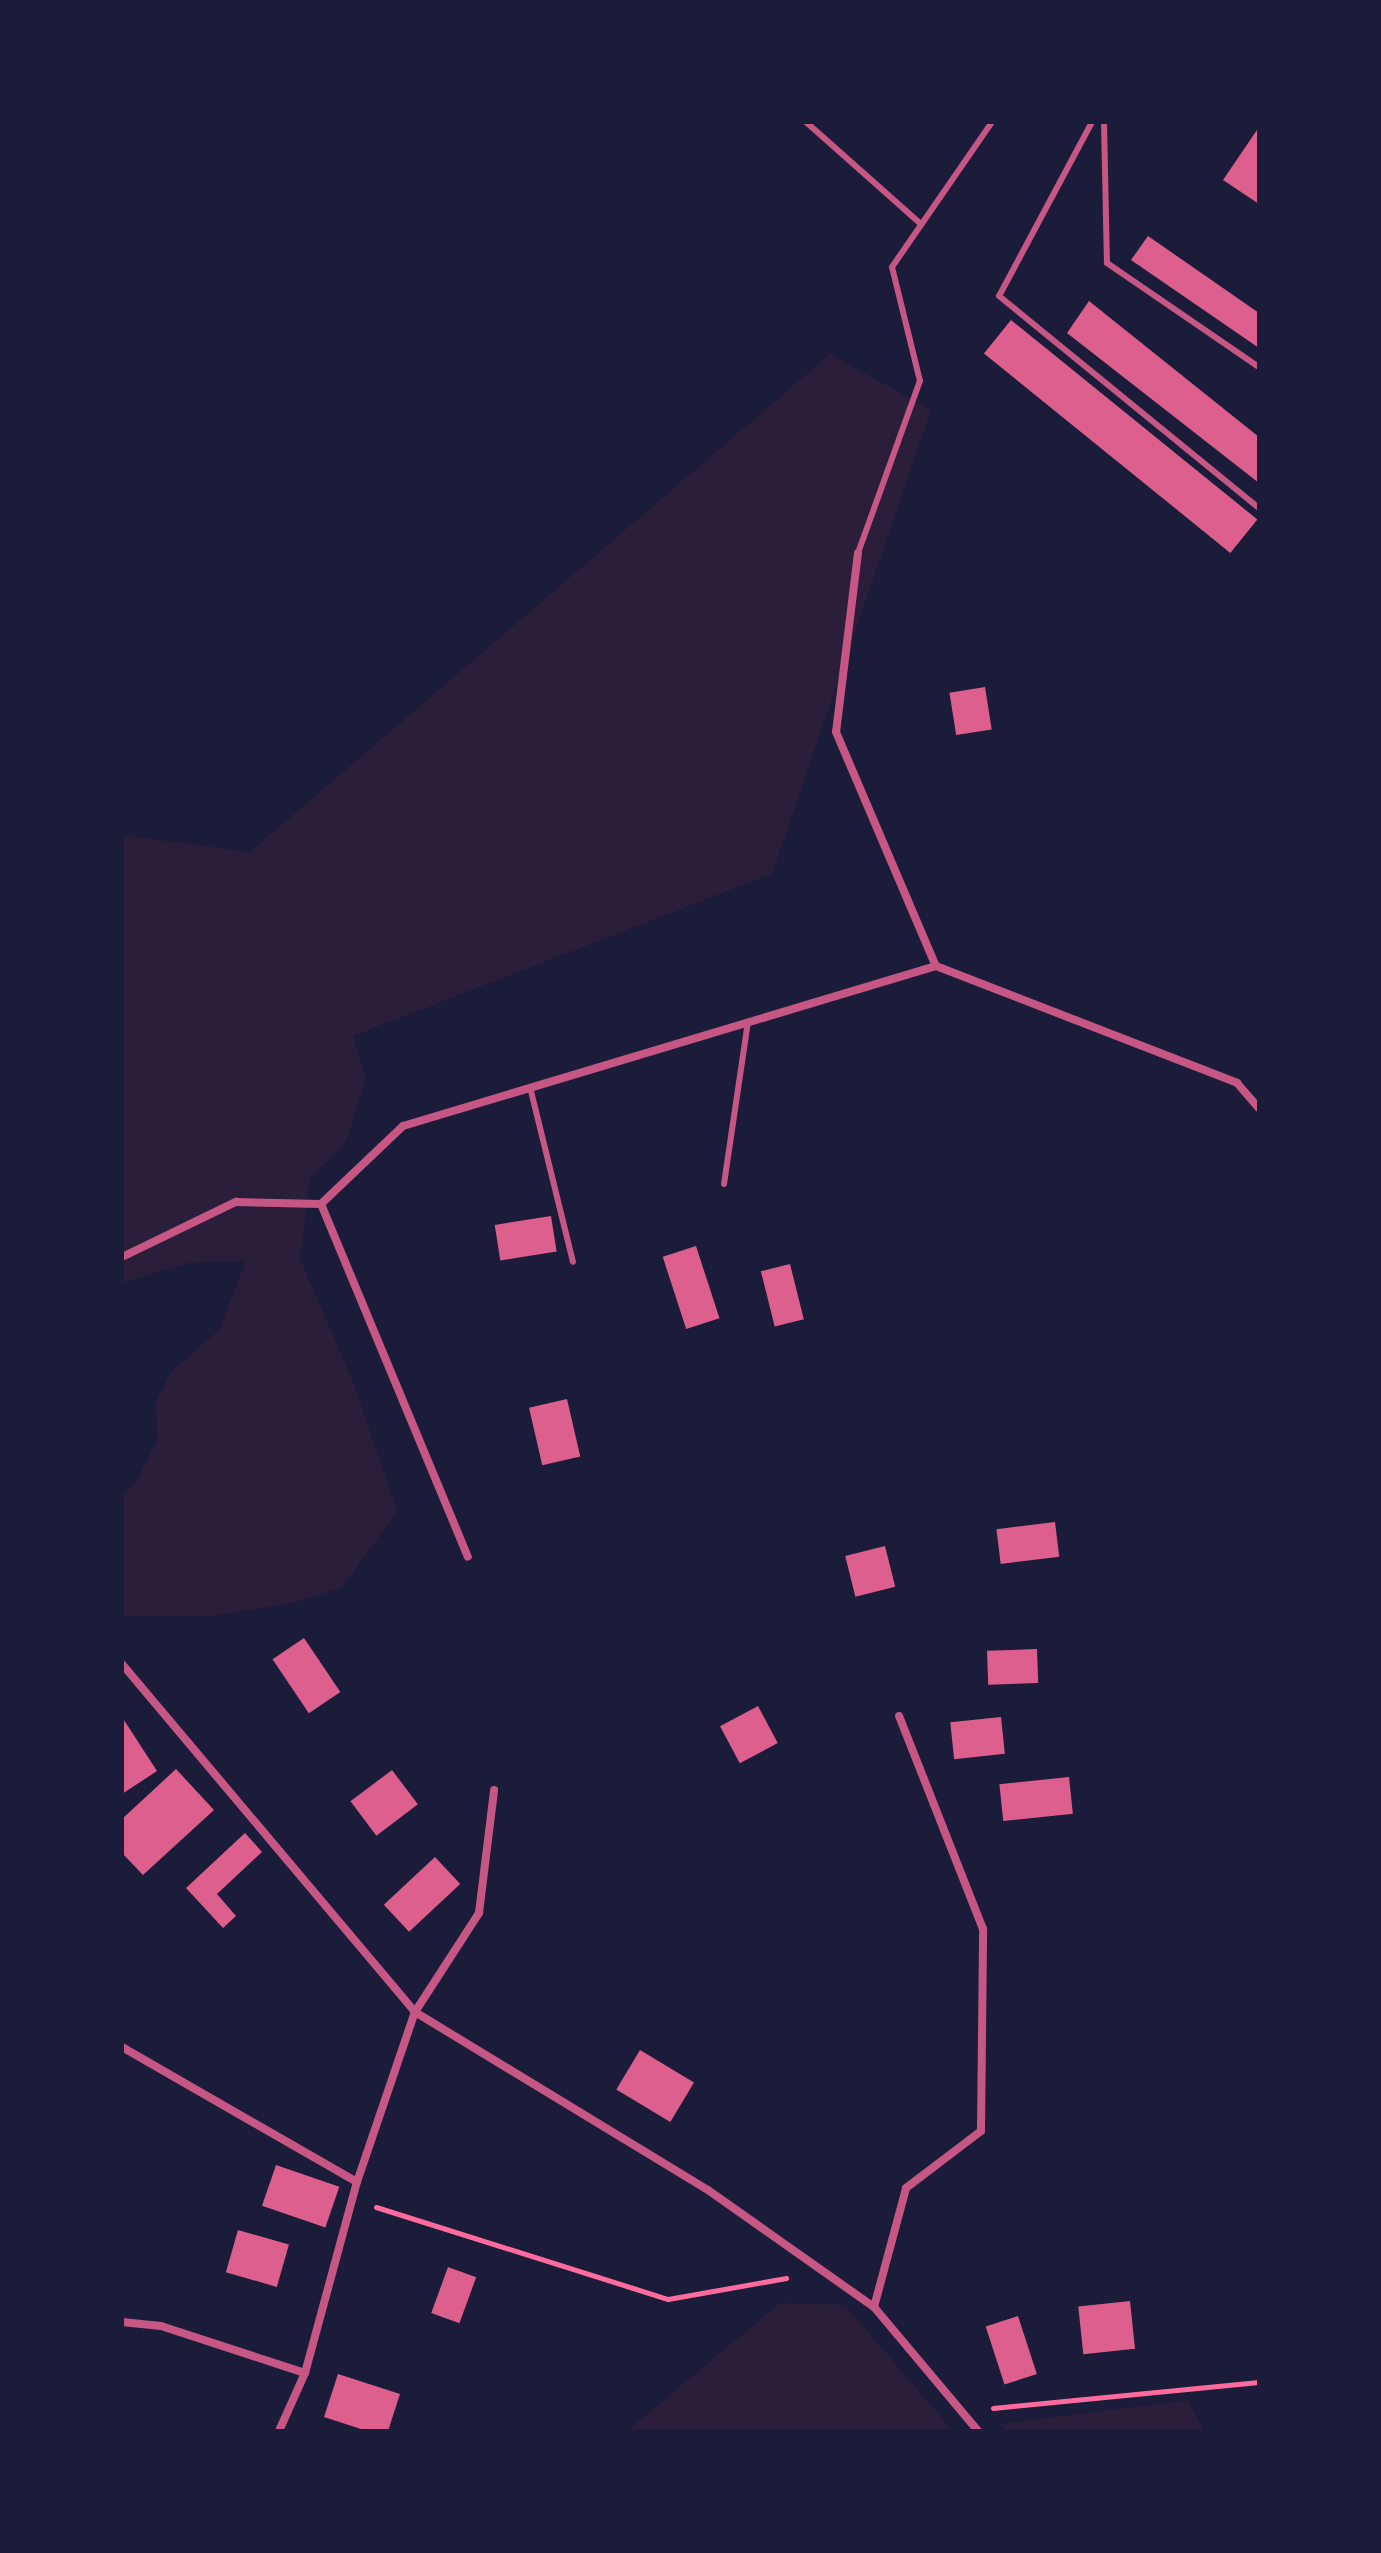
<!DOCTYPE html>
<html>
<head>
<meta charset="utf-8">
<style>
  body { margin:0 }
  #map { position:relative; width:1381px; height:2553px; overflow:hidden; background:#1b1b3a; font-family:Montserrat,sans-serif }
  div>[style] { position:absolute }
  .green>* { inset:0; background:#2a1e3b }
  .building>* { inset:0; background:#dd5f8e; transform-origin:0 0 }
  .path>* { height:5px; margin:-2.5px; padding:0 2.5px; transform-origin:2.5px; border-radius:2.5px; background:#ff6b9d }
  .service>* { height:6px; margin:-3px; padding:0 3px; transform-origin:3px; border-radius:3px; background:#c65784 }
  .minor>* { height:8px; margin:-4px; padding:0 4px; transform-origin:4px; border-radius:4px; background:#c65784 }
  span { translate:-50% -50%; white-space:nowrap; text-align:center; line-height:1.15; -webkit-text-stroke:7px #1b1b3a; paint-order:stroke }
  .frame { position:absolute; inset:0; border:124px solid #1b1b3a; pointer-events:none }
</style>
</head>
<body>
<div id="map">
  <div class="green">
    <i style="clip-path:polygon(830px 354px,931px 410px,772px 874px,353px 1036px,366px 1078px,347px 1140px,310px 1179px,300px 1259px,354px 1384px,397px 1512px,342px 1587px,293px 1603px,211px 1616px,122px 1616px,122px 1493px,136px 1482px,157px 1441px,156px 1402px,172px 1371px,219px 1330px,246px 1261px,188px 1263px,122px 1283px,122px 835px,250px 852px)"></i>
    <i style="clip-path:polygon(780px 2303px,845px 2305px,953px 2431px,627px 2431px)"></i>
    <i style="clip-path:polygon(1188px 2400px,1204px 2431px,1007px 2431px,1000px 2424px)"></i>
  </div>
  <div class="building">
    <i style="clip-path:polygon(1259px 127px,1259px 204px,1223px 180px)"></i>
    <i style="clip-path:polygon(1148px 236px,1259px 313px,1259px 348px,1131px 260px)"></i>
    <i style="clip-path:polygon(1089px 301px,1259px 437px,1259px 483px,1067px 333px)"></i>
    <i style="left:1011px;top:320px;width:317px;height:43px;rotate:39deg"></i>
    <i style="left:985px;top:687px;width:43px;height:36px;rotate:81deg"></i>
    <i style="left:551px;top:1216px;width:36px;height:57px;rotate:81deg"></i>
    <i style="left:696px;top:1246px;width:76px;height:35px;rotate:72deg"></i>
    <i style="left:790px;top:1264px;width:57px;height:30px;rotate:76deg"></i>
    <i style="left:567px;top:1399px;width:59px;height:39px;rotate:77deg"></i>
    <i style="left:1055px;top:1522px;width:35px;height:59px;rotate:83deg"></i>
    <i style="left:885px;top:1546px;width:42px;height:41px;rotate:76deg"></i>
    <i style="left:304px;top:1638px;width:65px;height:38px;rotate:56deg"></i>
    <i style="left:1037px;top:1649px;width:34px;height:50px;rotate:88deg"></i>
    <i style="left:758px;top:1706px;width:42px;height:43px;rotate:62deg"></i>
    <i style="clip-path:polygon(122px 1717px,157px 1771px,122px 1794px)"></i>
    <i style="left:1001px;top:1717px;width:37px;height:51px;rotate:84deg"></i>
    <i style="clip-path:polygon(176px 1769px,214px 1810px,143px 1875px,122px 1853px,122px 1819px)"></i>
    <i style="left:392px;top:1770px;width:43px;height:52px;rotate:53deg"></i>
    <i style="left:1069px;top:1777px;width:37px;height:70px;rotate:84deg"></i>
    <i style="clip-path:polygon(245px 1833px,262px 1852px,217px 1894px,236px 1916px,223px 1928px,186px 1888px)"></i>
    <i style="left:435px;top:1857px;width:37px;height:70px;rotate:47deg"></i>
    <i style="left:640px;top:2050px;width:63px;height:46px;rotate:31deg"></i>
    <i style="left:276px;top:2165px;width:67px;height:43px;rotate:19deg"></i>
    <i style="left:238px;top:2230px;width:53px;height:44px;rotate:16deg"></i>
    <i style="left:448px;top:2267px;width:30px;height:49px;rotate:20deg"></i>
    <i style="left:1130px;top:2301px;width:48px;height:52px;rotate:84deg"></i>
    <i style="left:1018px;top:2316px;width:61px;height:34px;rotate:72deg"></i>
    <i style="clip-path:polygon(338px 2374px,400px 2394px,388px 2431px,367px 2431px,324px 2417px)"></i>
  </div>
  <div class="path">
    <i style="left:376px;top:2207px;width:306px;rotate:17.5deg"></i>
    <i style="left:668px;top:2299px;width:120px;rotate:-10.1deg"></i>
    <i style="left:993px;top:2408px;width:267px;rotate:-5.6deg"></i>
  </div>
  <div class="service">
    <i style="left:806px;top:122px;width:154px;rotate:41.6deg"></i>
    <i style="left:1092px;top:122px;width:197px;rotate:118.1deg"></i>
    <i style="left:999px;top:296px;width:335px;rotate:39.2deg"></i>
    <i style="left:1104px;top:122px;width:141px;rotate:88.8deg"></i>
    <i style="left:1107px;top:263px;width:184px;rotate:34.4deg"></i>
    <i style="left:858px;top:553px;width:183px;rotate:-70.2deg"></i>
    <i style="left:920px;top:381px;width:117px;rotate:-103.8deg"></i>
    <i style="left:892px;top:267px;width:176px;rotate:-55.4deg"></i>
    <i style="left:530px;top:1087px;width:180px;rotate:76.2deg"></i>
    <i style="left:724px;top:1184px;width:164px;rotate:-81.6deg"></i>
  </div>
  <div class="minor">
    <i style="left:858px;top:553px;width:180px;rotate:97deg"></i>
    <i style="left:836px;top:732px;width:254px;rotate:66.9deg"></i>
    <i style="left:321px;top:1204px;width:382px;rotate:67.4deg"></i>
    <i style="left:122px;top:1257px;width:127px;rotate:-25.8deg"></i>
    <i style="left:236px;top:1202px;width:85px;rotate:1.3deg"></i>
    <i style="left:321px;top:1204px;width:113px;rotate:-43.6deg"></i>
    <i style="left:403px;top:1126px;width:556px;rotate:-16.71deg"></i>
    <i style="left:936px;top:966px;width:323px;rotate:21.2deg"></i>
    <i style="left:1237px;top:1083px;width:33px;rotate:49deg"></i>
    <i style="left:122px;top:1664px;width:455px;rotate:49.9deg"></i>
    <i style="left:415px;top:2012px;width:343px;rotate:31.3deg"></i>
    <i style="left:708px;top:2190px;width:203px;rotate:35.2deg"></i>
    <i style="left:874px;top:2307px;width:162px;rotate:50deg"></i>
    <i style="left:122px;top:2047px;width:271px;rotate:29.9deg"></i>
    <i style="left:874px;top:2307px;width:123px;rotate:-74.9deg"></i>
    <i style="left:906px;top:2188px;width:94px;rotate:-37.2deg"></i>
    <i style="left:981px;top:2131px;width:202px;rotate:-89.4deg"></i>
    <i style="left:983px;top:1929px;width:229px;rotate:-111.5deg"></i>
    <i style="left:122px;top:2322px;width:39px;rotate:6deg"></i>
    <i style="left:161px;top:2326px;width:151px;rotate:18.1deg"></i>
    <i style="left:279px;top:2431px;width:64px;rotate:-65.9deg"></i>
    <i style="left:305px;top:2373px;width:198px;rotate:-74.8deg"></i>
    <i style="left:357px;top:2182px;width:180px;rotate:-71.2deg"></i>
    <i style="left:415px;top:2012px;width:118px;rotate:-57.1deg"></i>
    <i style="left:479px;top:1913px;width:124px;rotate:-83deg"></i>
  </div>
  <div class="frame"></div>
</div>
</body>
</html>
